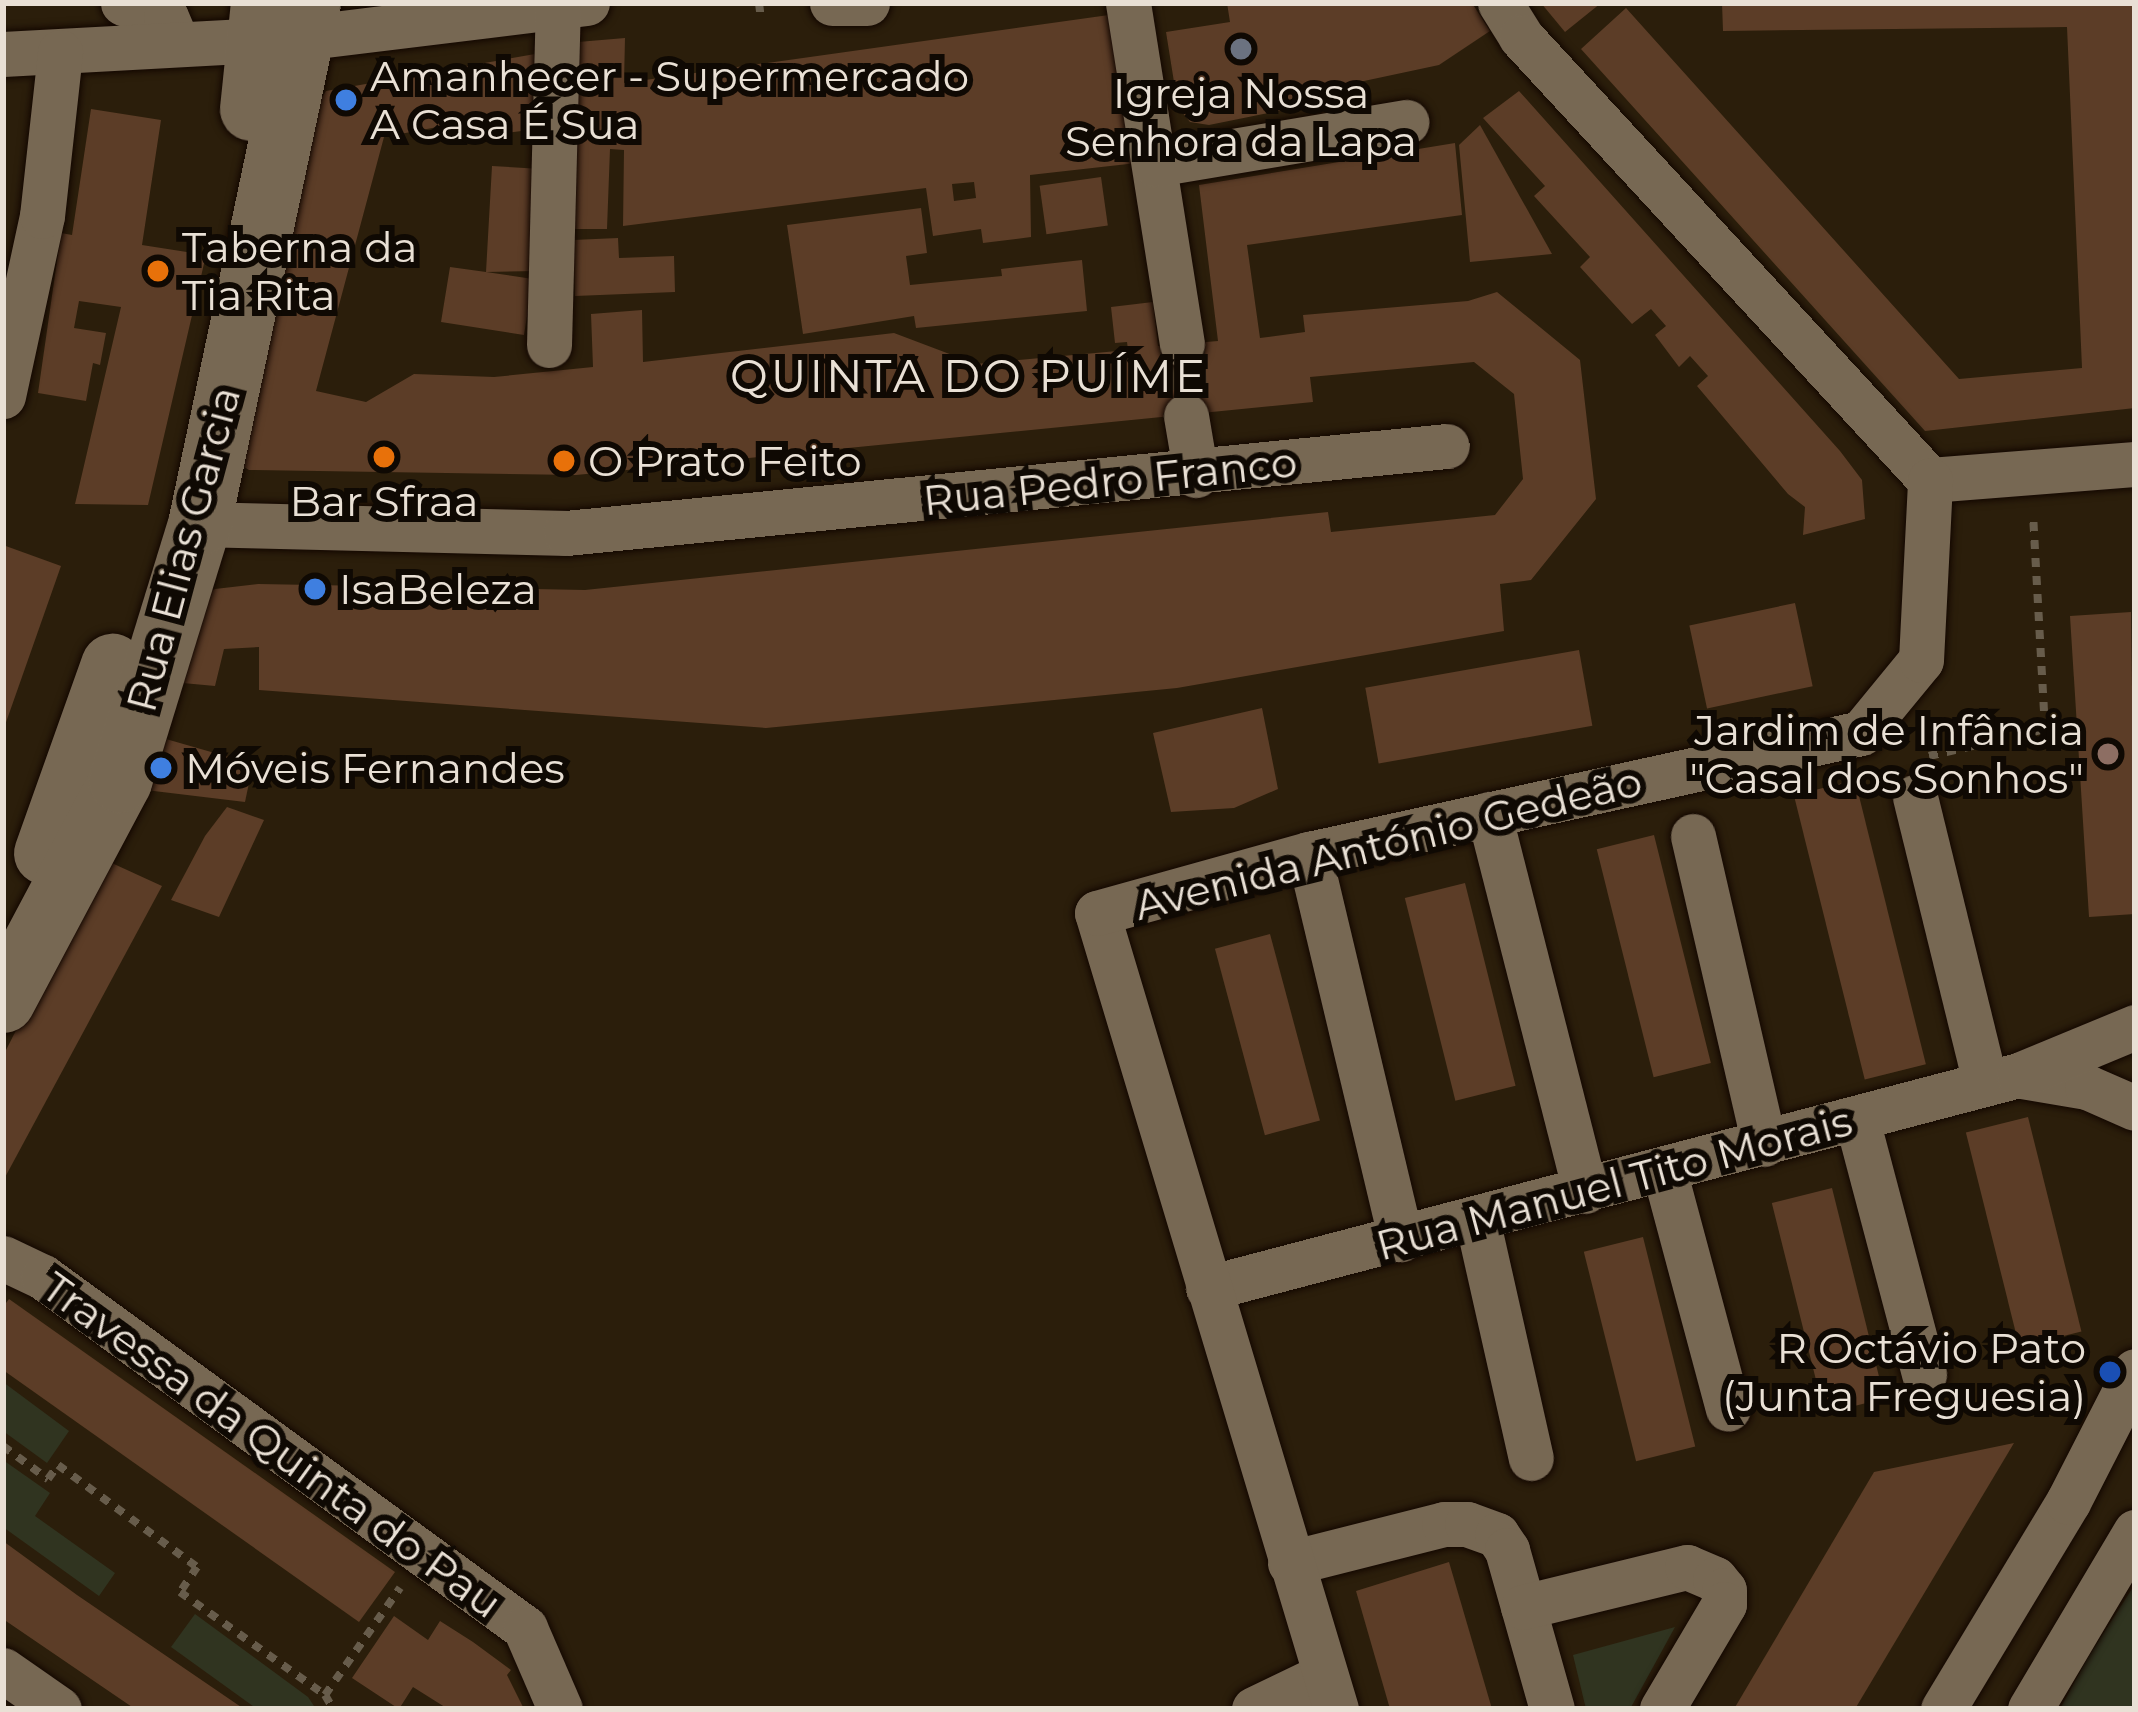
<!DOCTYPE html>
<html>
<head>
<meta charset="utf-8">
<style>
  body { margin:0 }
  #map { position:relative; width:2138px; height:1712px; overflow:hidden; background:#2b1e0b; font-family:Montserrat,sans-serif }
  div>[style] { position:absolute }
  .green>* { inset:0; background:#303420 }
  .building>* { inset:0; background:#5c3d27; transform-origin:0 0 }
  .minor-tunnel>* { height:45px; margin-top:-22.5px; transform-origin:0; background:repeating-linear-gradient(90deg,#483b29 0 45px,transparent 0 67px) }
  .path>* { height:8px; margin-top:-4px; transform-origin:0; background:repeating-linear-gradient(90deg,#675c4b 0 9px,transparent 0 18px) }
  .roads { filter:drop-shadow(0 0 3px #130700) drop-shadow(0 0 3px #130700) }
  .minor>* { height:45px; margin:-22.5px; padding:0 22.5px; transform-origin:22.5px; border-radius:22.5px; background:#776853 }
  .secondary>* { height:63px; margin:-31.5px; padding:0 31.5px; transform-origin:31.5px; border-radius:31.5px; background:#776853 }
  .dots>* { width:33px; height:33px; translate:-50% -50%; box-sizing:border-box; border:6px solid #0f0903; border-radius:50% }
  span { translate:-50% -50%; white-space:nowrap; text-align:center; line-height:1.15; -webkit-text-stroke:12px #0f0903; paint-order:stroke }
  .poi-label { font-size:42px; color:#e9e0d5 }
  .left { translate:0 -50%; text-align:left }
  .right { translate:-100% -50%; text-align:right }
  .street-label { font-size:42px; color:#e9e0d5 }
  .neighbourhood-label { font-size:45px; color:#e9e0d5; letter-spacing:3px }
  .frame { position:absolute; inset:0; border:6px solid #e9e0d5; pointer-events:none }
</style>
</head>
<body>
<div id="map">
  <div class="green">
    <i style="clip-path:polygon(3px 1382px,69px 1431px,47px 1463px,3px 1431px)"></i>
    <i style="clip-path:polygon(3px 1460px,50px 1493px,35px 1516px,115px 1573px,99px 1596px,3px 1527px)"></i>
    <i style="clip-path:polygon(2135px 1584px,2135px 1709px,2060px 1709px,2087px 1659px)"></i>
    <i style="clip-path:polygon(195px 1614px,308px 1697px,316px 1709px,257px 1709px,171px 1647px)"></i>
    <i style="clip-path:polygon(1675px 1627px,1630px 1709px,1586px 1709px,1573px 1655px)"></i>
  </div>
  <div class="building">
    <i style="clip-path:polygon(1227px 3px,1472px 3px,1490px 31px,1439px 65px,1317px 91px,1308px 105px,1209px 125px,1190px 122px,1178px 107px,1166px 32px,1230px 22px)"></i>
    <i style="clip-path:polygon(1541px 3px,1601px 3px,1565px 32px)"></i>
    <i style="clip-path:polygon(1722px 3px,2135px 3px,2135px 408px,1925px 431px,1581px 49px,1626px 8px,1959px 379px,2082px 368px,2067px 27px,1723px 31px)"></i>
    <i style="clip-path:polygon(evenodd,1116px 14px,1137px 163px,1030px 175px,1031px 237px,983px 243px,981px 229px,933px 236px,926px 188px,623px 226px,624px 150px,610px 149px,607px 229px,568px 229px,578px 42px,625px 38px,624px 83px,1116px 14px,974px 182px,976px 198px,954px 201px,952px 184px,974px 182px)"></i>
    <i style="clip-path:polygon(535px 54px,545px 128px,445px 141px,443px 126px,384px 137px,316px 391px,366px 402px,414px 374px,494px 377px,593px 367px,591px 314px,642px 310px,643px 362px,894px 333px,976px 364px,1128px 350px,1127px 342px,1115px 343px,1111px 307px,1153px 302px,1158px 346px,1218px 341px,1199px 185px,1455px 143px,1462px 215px,1247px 245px,1260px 338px,1305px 332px,1303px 315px,1468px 301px,1497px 292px,1580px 360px,1596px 499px,1531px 580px,1500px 584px,1504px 631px,1177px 688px,766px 728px,259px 690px,259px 647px,224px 649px,215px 686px,161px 681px,193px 601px,215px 589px,258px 584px,585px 590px,1328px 512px,1331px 532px,1495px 515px,1523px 479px,1514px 394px,1474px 362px,1310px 377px,1313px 402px,576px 475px,249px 470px,237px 463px,317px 105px,326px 91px)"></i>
    <i style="clip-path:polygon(1519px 91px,1840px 451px,1862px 480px,1865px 519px,1803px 535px,1805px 507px,1788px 494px,1697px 386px,1708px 376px,1690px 356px,1679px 367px,1655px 335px,1666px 326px,1651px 309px,1632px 324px,1580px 267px,1590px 257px,1534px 196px,1545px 186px,1483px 118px)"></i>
    <i style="clip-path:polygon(91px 109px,161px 120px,142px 245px,206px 255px,148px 505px,75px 504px,121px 307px,79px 301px,74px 328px,106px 333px,100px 365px,93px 363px,86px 401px,38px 393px,61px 233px,72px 235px)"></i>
    <i style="clip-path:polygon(1480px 125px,1552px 254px,1470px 262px,1459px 145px)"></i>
    <i style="clip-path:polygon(492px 166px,541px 169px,536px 271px,486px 272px,533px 279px,524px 335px,441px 322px,450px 267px,486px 272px)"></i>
    <i style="left:1101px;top:177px;width:49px;height:62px;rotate:82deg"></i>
    <i style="clip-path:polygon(921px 208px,927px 253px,906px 256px,910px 285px,1002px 276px,1001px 269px,1082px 260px,1087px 311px,916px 328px,914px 316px,803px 334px,787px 225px)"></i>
    <i style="clip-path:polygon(618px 238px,619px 258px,674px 256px,675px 292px,575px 296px,573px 240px)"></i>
    <i style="clip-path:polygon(3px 545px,61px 566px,4px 728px,3px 728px)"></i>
    <i style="left:1795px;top:603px;width:85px;height:108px;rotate:78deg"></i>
    <i style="clip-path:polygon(2131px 612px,2135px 914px,2089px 917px,2070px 616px)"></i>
    <i style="left:1579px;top:650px;width:77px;height:217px;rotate:80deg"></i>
    <i style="clip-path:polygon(1262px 708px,1278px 789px,1234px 808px,1171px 812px,1153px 733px)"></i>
    <i style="clip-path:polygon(159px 737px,253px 764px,245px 802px,129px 788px)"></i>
    <i style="left:1855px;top:780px;width:293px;height:63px;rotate:76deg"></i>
    <i style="clip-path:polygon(227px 807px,264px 820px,219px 917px,171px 900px,205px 836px)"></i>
    <i style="left:1654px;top:835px;width:235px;height:59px;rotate:76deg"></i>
    <i style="clip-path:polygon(103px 859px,162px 886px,3px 1181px,3px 1056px)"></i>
    <i style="left:1465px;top:883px;width:209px;height:62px;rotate:76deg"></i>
    <i style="left:1270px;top:934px;width:193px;height:57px;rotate:75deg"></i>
    <i style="left:2028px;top:1117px;width:221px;height:64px;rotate:76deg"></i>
    <i style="left:1832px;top:1188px;width:217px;height:62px;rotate:76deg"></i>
    <i style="left:1643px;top:1237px;width:216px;height:61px;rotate:76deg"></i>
    <i style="clip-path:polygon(9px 1299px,395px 1572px,359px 1622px,3px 1370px,3px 1307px)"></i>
    <i style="clip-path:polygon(2014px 1443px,1855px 1709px,1734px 1709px,1874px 1472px)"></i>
    <i style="clip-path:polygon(3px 1541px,77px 1595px,244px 1709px,135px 1709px,3px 1619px)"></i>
    <i style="clip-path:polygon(1449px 1562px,1492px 1709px,1390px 1709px,1356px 1591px)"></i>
    <i style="clip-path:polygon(394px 1616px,428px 1640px,440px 1621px,473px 1642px,511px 1670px,507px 1675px,524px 1709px,448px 1709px,413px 1687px,399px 1709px,352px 1678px)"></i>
  </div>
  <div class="minor-tunnel">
    <i style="left:1182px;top:344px;width:72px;rotate:86.8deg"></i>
  </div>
  <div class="path">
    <i style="left:759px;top:3px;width:17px;rotate:83deg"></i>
    <i style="left:1929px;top:756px;width:119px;rotate:-13.1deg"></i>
    <i style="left:2045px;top:729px;width:215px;rotate:-93.2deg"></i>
    <i style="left:3px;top:1446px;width:56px;rotate:36.3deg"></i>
    <i style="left:48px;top:1479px;width:17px;rotate:-54deg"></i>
    <i style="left:58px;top:1465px;width:172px;rotate:36.3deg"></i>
    <i style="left:197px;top:1567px;width:30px;rotate:124deg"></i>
    <i style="left:180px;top:1592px;width:178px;rotate:35.4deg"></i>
    <i style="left:325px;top:1695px;width:16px;rotate:60deg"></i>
    <i style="left:325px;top:1695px;width:131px;rotate:-55deg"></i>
  </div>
  <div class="roads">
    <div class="minor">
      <i style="left:123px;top:3px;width:45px;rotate:18deg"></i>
      <i style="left:166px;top:17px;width:28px;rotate:67deg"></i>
      <i style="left:832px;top:3px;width:35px"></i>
      <i style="left:1128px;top:3px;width:345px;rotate:81deg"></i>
      <i style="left:1500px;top:3px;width:40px;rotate:58deg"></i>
      <i style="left:1521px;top:37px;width:603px;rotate:47.29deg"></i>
      <i style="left:3px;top:54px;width:298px;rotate:-3.1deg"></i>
      <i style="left:301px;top:38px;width:288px;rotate:-7deg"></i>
      <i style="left:1155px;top:164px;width:255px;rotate:-9.5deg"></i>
      <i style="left:549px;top:345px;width:338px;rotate:-88.5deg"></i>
      <i style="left:3px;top:396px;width:184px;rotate:-77.8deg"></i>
      <i style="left:42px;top:216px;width:165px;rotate:-83.7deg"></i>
      <i style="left:1186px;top:416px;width:60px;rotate:80.4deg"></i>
      <i style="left:1930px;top:480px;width:206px;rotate:-4.5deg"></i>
      <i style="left:199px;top:524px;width:367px;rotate:1.4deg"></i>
      <i style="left:566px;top:533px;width:885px;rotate:-5.64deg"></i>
      <i style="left:1915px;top:797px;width:294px;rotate:76.2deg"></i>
      <i style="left:1489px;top:814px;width:389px;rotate:75.7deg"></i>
      <i style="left:1693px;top:836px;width:316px;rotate:77deg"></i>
      <i style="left:1309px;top:854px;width:396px;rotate:76.6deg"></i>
      <i style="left:2022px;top:1076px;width:66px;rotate:9.6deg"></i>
      <i style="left:2087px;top:1087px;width:52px;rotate:23.6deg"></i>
      <i style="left:1857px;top:1120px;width:263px;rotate:75.2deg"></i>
      <i style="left:1664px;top:1170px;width:247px;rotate:75deg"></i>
      <i style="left:1477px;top:1219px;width:245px;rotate:77.3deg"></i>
      <i style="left:3px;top:1258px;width:44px;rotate:25.4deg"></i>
      <i style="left:43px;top:1277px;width:596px;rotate:36.06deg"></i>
      <i style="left:525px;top:1628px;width:88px;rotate:66.6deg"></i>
      <i style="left:1208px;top:1288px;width:839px;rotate:-14.72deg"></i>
      <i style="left:2019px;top:1075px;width:126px;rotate:-22.5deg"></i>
      <i style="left:1290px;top:1563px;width:159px;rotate:-14.2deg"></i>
      <i style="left:1444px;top:1524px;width:23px"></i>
      <i style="left:1467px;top:1524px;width:32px;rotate:20deg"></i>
      <i style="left:1497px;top:1535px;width:18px;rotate:56deg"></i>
      <i style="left:1507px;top:1550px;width:165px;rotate:74.2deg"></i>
      <i style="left:1523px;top:1607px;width:169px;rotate:-13.7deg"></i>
      <i style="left:1687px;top:1567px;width:30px;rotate:23deg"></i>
      <i style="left:1715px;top:1579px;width:14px;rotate:51deg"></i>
      <i style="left:1724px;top:1590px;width:14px;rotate:90deg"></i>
      <i style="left:1724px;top:1604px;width:122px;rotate:120.6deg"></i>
      <i style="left:3px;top:1670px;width:68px;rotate:34.9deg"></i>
      <i style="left:1254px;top:1709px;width:79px;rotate:-25.6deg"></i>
      <i style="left:1336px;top:1709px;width:831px;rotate:-106.71deg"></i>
      <i style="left:1097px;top:913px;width:220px;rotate:-15.6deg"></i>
      <i style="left:1309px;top:854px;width:565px;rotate:-12.36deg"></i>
      <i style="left:1861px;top:733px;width:94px;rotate:-50.6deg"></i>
      <i style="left:1921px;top:660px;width:180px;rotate:-87.1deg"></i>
      <i style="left:1943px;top:1709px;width:242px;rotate:-58.9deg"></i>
      <i style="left:2068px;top:1502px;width:147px;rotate:-62.9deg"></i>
      <i style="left:2030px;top:1709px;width:206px;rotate:-59.3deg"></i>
    </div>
    <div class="secondary">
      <i style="left:251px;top:109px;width:107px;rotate:-84.1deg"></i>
      <i style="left:45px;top:853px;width:200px;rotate:-70.4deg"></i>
      <i style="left:3px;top:1001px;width:249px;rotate:-62deg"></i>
      <i style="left:120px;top:781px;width:269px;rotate:-72.9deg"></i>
      <i style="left:199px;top:524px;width:532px;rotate:-78.08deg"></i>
    </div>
  </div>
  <div class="dots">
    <i style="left:1241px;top:49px;background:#6b7280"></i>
    <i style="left:346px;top:100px;background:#3f7fe0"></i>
    <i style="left:158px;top:271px;background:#e8710a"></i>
    <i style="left:384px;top:457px;background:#e8710a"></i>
    <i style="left:564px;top:461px;background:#e8710a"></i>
    <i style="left:315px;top:589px;background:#3f7fe0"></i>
    <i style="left:2108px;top:754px;background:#8d6e63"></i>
    <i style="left:161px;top:768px;background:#3f7fe0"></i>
    <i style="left:2110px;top:1372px;background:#1a4fb4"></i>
  </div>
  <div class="poi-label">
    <span class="left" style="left:370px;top:100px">Amanhecer - Supermercado<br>A Casa É Sua</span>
    <span style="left:1241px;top:117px">Igreja Nossa<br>Senhora da Lapa</span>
    <span class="left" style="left:182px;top:271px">Taberna da<br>Tia Rita</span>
    <span class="left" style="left:588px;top:461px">O Prato Feito</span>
    <span style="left:384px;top:501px">Bar Sfraa</span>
    <span class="left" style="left:339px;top:589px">IsaBeleza</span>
    <span class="right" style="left:2084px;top:754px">Jardim de Infância<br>"Casal dos Sonhos"</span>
    <span class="left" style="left:185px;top:768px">Móveis Fernandes</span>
    <span class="right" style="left:2086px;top:1372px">R Octávio Pato<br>(Junta Freguesia)</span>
  </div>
  <div class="street-label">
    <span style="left:1110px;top:481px;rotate:-6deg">Rua Pedro Franco</span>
    <span style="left:183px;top:549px;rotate:-75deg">Rua Elias Garcia</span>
    <span style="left:1388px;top:843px;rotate:-14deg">Avenida António Gedeão</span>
    <span style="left:1614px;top:1183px;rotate:-15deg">Rua Manuel Tito Morais</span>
    <span style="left:272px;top:1445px;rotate:36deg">Travessa da Quinta do Pau</span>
  </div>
  <div class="neighbourhood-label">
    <span style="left:969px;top:376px">QUINTA DO PUÍME</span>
  </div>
  <div class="frame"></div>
</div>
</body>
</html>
